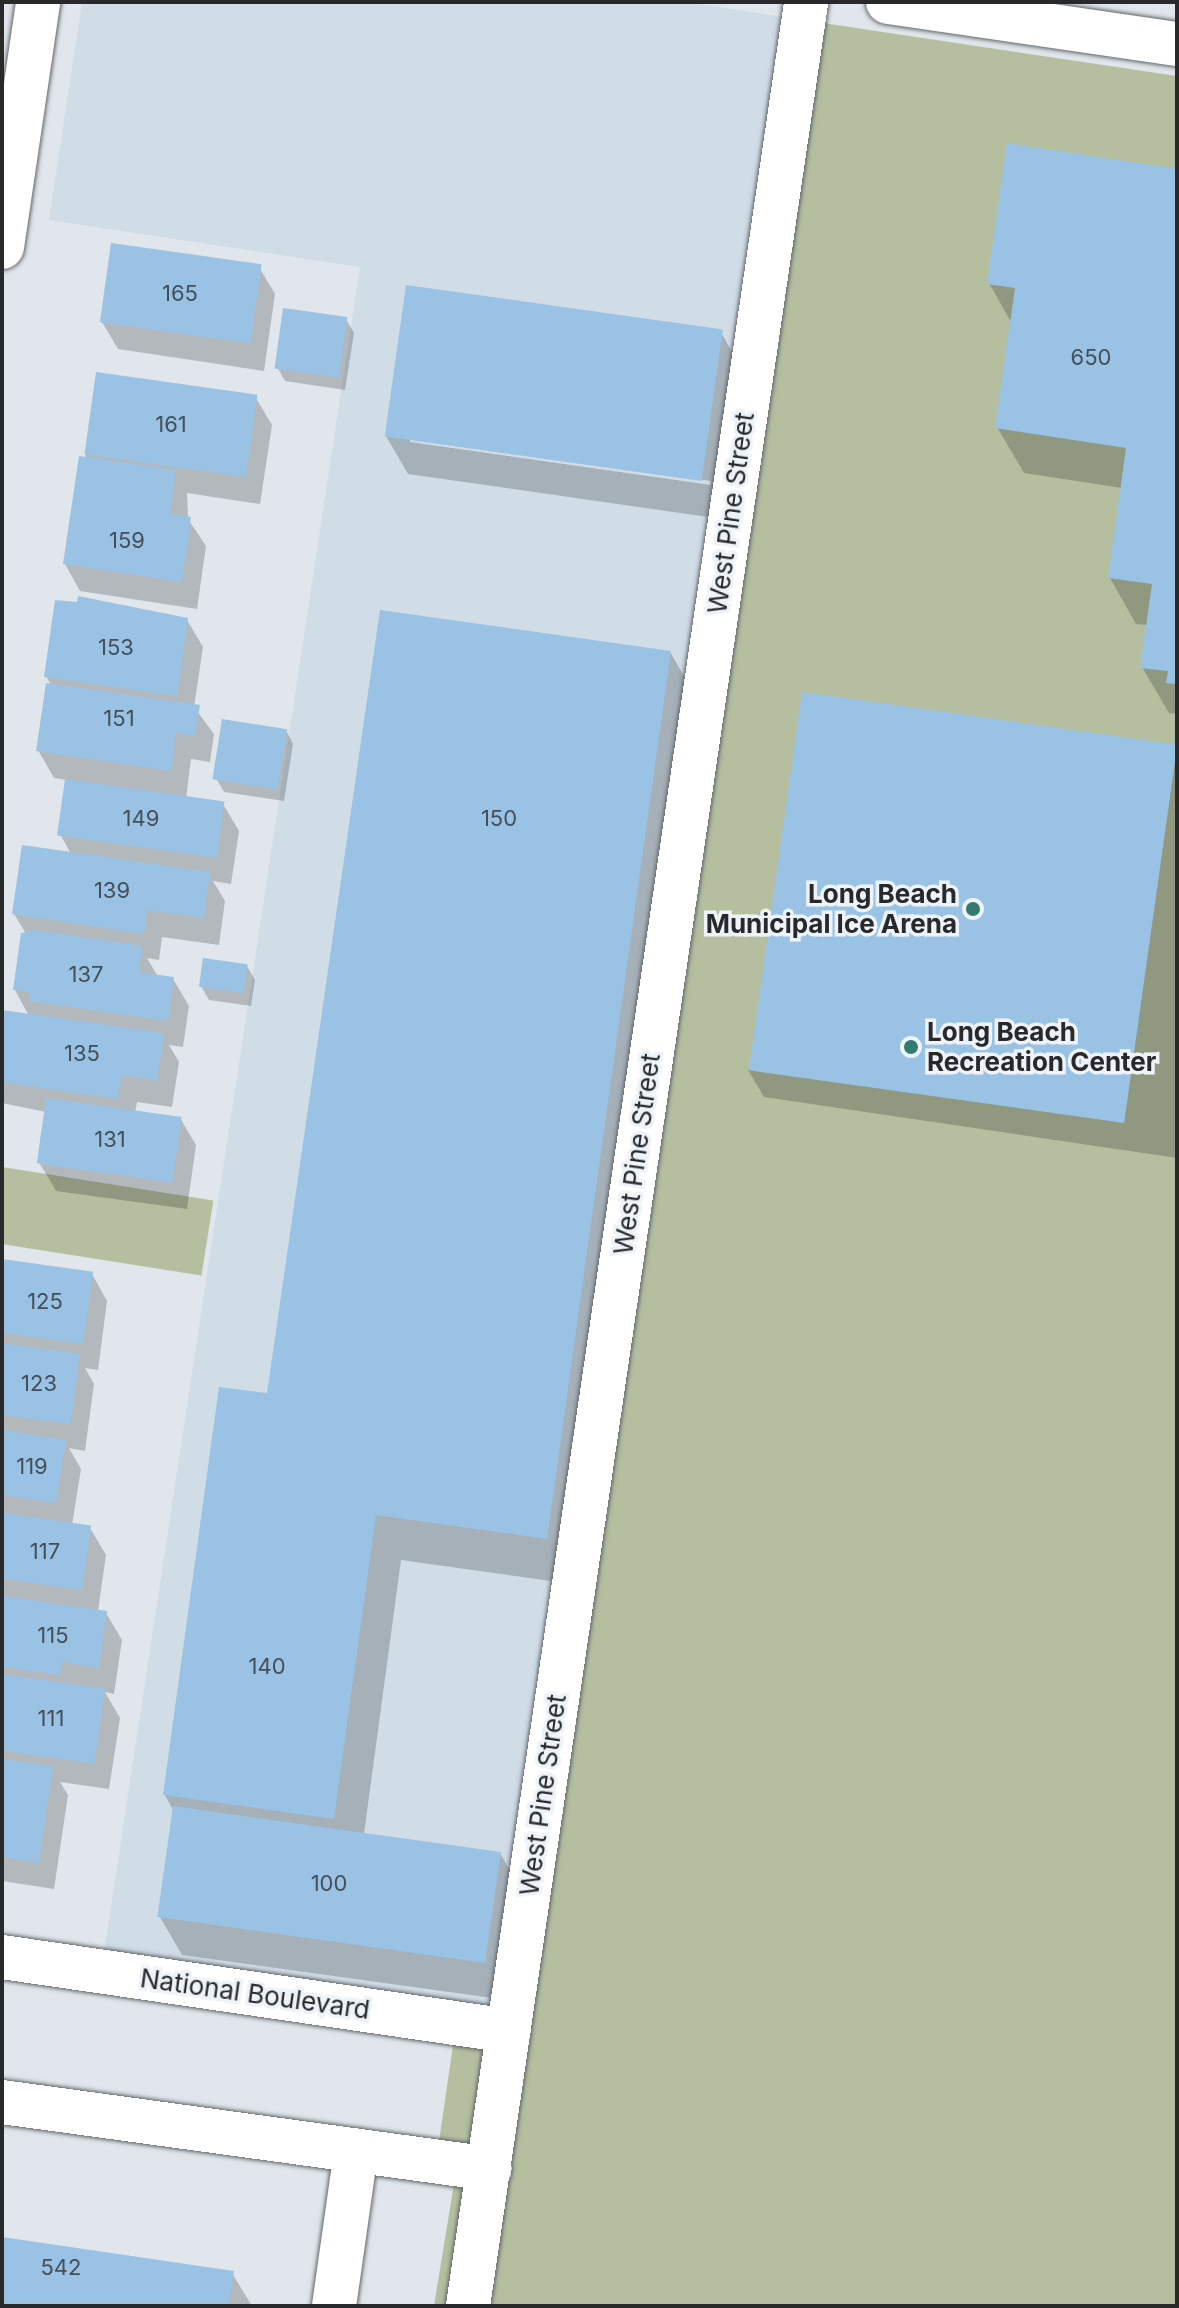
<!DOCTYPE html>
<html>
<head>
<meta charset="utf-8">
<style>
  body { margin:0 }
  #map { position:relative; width:1179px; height:2308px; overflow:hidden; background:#e0e6eb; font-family:Inter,sans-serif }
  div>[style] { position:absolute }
  .built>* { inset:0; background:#d0dce6 }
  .green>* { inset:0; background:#b5bfa0; transform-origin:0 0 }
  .shadow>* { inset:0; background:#0003 }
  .building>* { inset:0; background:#99c2e4; transform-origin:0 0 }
  .roads { filter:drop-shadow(0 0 2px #63686c) drop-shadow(0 0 2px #63686c) }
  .minor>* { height:44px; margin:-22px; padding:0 22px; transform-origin:22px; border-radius:22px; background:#fff }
  .dots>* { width:22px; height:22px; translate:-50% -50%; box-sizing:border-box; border:4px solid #edf3f8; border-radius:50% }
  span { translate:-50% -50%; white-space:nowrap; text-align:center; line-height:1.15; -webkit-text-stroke:7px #edf3f8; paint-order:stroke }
  .number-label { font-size:22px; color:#444f59 }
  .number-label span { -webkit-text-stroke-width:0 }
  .street-label { font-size:26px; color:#27292b }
  .poi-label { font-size:26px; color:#27292b; font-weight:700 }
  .right { translate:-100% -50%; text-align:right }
  .left { translate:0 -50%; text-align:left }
  .frame { position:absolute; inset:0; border:4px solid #27292b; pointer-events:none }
</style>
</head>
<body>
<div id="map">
  <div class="built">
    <i style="clip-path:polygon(82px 2px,687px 2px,796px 19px,502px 2024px,102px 1966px,360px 267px,49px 220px)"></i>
  </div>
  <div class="green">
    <i style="clip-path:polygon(796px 19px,1177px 76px,1177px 2306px,434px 2306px,457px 2165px,436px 2162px,457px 2018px,502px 2024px)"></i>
    <i style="left:2px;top:1167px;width:214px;height:76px;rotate:9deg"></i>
  </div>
  <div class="shadow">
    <i style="clip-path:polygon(1177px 171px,1177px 714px,1169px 713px,1142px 667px,1148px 625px,1136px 624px,1110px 578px,1122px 488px,1024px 473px,997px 427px,1012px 324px,989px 283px)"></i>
    <i style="clip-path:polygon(259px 267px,275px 294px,264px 371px,118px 349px,102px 322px)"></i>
    <i style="clip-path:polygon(346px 319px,354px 333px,345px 390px,285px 381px,277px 367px)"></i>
    <i style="clip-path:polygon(evenodd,722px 334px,743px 372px,722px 519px,408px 474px,386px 436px,722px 334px,410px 438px,711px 481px,711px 485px,410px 442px,410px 438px)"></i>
    <i style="clip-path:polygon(256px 398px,272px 425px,260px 504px,187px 493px,188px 519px,206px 546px,197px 609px,80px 591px,65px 564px,86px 453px)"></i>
    <i style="clip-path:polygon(187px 620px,203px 647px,194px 707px,214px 734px,210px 762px,191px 759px,186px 799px,223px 804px,239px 831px,231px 884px,213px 881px,225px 901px,219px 945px,162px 937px,159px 960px,147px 958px,157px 975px,173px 979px,189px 1006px,183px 1047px,169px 1045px,179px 1062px,172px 1107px,137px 1102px,135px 1112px,180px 1118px,196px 1145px,187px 1209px,56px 1191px,40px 1164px,46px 1112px,2px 1103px,2px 1012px,29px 1016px,15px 990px,27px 935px,14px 914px,71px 854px,60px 834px,67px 780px,54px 778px,38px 750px,51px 685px,46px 676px)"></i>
    <i style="clip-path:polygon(670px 652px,697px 698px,572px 1584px,401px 1560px,364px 1834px,500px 1853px,522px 1891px,507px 2000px,182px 1955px,160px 1917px,174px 1812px,165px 1795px,269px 1396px)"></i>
    <i style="clip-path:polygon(286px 730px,293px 744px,284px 801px,224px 792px,216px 778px)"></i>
    <i style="clip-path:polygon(1177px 749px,1177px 1158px,764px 1097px,748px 1070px)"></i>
    <i style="clip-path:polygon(247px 966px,255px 980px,251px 1006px,209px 1000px,201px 986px)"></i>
    <i style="clip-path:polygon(2px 1261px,92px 1274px,107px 1301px,98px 1370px,85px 1368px,94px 1384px,85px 1451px,69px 1448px,81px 1469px,72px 1525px,90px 1528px,106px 1555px,98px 1611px,106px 1613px,122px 1640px,114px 1694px,105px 1692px,120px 1718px,109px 1789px,60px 1782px,68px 1795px,54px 1889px,2px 1881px)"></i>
    <i style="clip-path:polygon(2px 2239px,232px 2273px,252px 2306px,2px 2306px)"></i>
  </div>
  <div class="building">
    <i style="clip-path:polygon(1007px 143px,1177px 169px,1177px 684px,1166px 683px,1168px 671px,1140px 668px,1152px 584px,1108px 578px,1126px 448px,995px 428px,1015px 288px,987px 284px)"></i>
    <i style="left:111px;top:243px;width:152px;height:80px;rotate:8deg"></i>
    <i style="left:406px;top:285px;width:320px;height:153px;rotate:8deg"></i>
    <i style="left:283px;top:308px;width:65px;height:61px;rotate:8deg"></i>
    <i style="left:96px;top:372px;width:163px;height:83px;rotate:8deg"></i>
    <i style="clip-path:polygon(79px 456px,176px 470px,170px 514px,191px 517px,182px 582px,63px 564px)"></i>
    <i style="clip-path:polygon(78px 596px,188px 618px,177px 696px,44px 677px,55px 600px,77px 602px)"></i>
    <i style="clip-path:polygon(380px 610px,671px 651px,547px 1539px,376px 1515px,334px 1819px,163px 1795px,219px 1387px,267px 1393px)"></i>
    <i style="clip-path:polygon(46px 683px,200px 705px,195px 736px,176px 733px,171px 771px,36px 751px)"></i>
    <i style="left:802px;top:692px;width:379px;height:382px;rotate:8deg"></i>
    <i style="left:222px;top:719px;width:66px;height:61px;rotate:9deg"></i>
    <i style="left:65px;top:779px;width:161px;height:57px;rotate:8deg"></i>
    <i style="clip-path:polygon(22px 845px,210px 872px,204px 918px,147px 910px,144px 934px,12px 914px)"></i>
    <i style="clip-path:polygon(35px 930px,143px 946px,138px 972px,174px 977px,168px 1021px,29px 1001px,30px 992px,13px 990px,21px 933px)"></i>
    <i style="left:203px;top:958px;width:45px;height:29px;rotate:8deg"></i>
    <i style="clip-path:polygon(2px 1010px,164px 1033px,157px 1081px,122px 1075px,118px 1099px,2px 1082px)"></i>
    <i style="left:46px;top:1098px;width:137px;height:66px;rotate:8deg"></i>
    <i style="left:2px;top:1259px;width:92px;height:73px;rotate:8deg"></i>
    <i style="left:2px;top:1343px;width:79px;height:71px;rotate:8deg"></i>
    <i style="clip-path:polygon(2px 1430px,66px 1440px,56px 1503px,2px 1495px)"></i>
    <i style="left:2px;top:1513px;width:90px;height:65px;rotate:8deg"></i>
    <i style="clip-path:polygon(2px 1596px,107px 1611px,99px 1668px,62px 1662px,60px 1675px,2px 1667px)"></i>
    <i style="left:2px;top:1674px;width:104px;height:76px;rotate:8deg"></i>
    <i style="clip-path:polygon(2px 1759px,53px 1766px,39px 1863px,2px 1857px)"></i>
    <i style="left:173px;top:1806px;width:331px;height:112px;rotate:8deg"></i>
    <i style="clip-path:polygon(2px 2237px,234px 2271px,228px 2306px,2px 2306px)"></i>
  </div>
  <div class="roads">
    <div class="minor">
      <i style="left:888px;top:2px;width:292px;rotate:8.3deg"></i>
      <i style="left:2px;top:247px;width:248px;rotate:-81.6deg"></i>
      <i style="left:2px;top:1957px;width:512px;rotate:8.3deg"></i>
      <i style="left:2px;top:2102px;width:492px;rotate:7.8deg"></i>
      <i style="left:334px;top:2306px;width:157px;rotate:-81.9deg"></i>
      <i style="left:468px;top:2306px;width:2329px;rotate:-81.65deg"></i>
    </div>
  </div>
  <div class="dots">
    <i style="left:973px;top:909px;background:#347a6f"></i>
    <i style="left:911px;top:1047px;background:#347a6f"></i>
  </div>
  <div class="number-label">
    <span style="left:180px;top:294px">165</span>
    <span style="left:1091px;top:358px">650</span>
    <span style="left:171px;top:425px">161</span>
    <span style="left:127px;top:541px">159</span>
    <span style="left:116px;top:648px">153</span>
    <span style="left:119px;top:719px">151</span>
    <span style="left:141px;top:819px">149</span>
    <span style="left:499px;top:819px">150</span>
    <span style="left:112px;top:891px">139</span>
    <span style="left:86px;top:975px">137</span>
    <span style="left:82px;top:1054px">135</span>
    <span style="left:110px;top:1140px">131</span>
    <span style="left:45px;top:1302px">125</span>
    <span style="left:39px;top:1384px">123</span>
    <span style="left:32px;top:1467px">119</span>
    <span style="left:45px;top:1552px">117</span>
    <span style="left:53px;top:1636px">115</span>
    <span style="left:267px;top:1667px">140</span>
    <span style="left:51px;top:1719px">111</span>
    <span style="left:329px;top:1884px">100</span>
    <span style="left:61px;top:2268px">542</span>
  </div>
  <div class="street-label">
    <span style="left:731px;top:513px;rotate:-82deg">West Pine Street</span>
    <span style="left:637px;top:1154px;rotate:-82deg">West Pine Street</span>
    <span style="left:543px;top:1795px;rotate:-82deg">West Pine Street</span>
    <span style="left:255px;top:1994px;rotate:8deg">National Boulevard</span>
  </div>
  <div class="poi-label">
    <span class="right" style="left:957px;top:909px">Long Beach<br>Municipal Ice Arena</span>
    <span class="left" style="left:927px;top:1047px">Long Beach<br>Recreation Center</span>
  </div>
  <div class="frame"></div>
</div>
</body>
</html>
